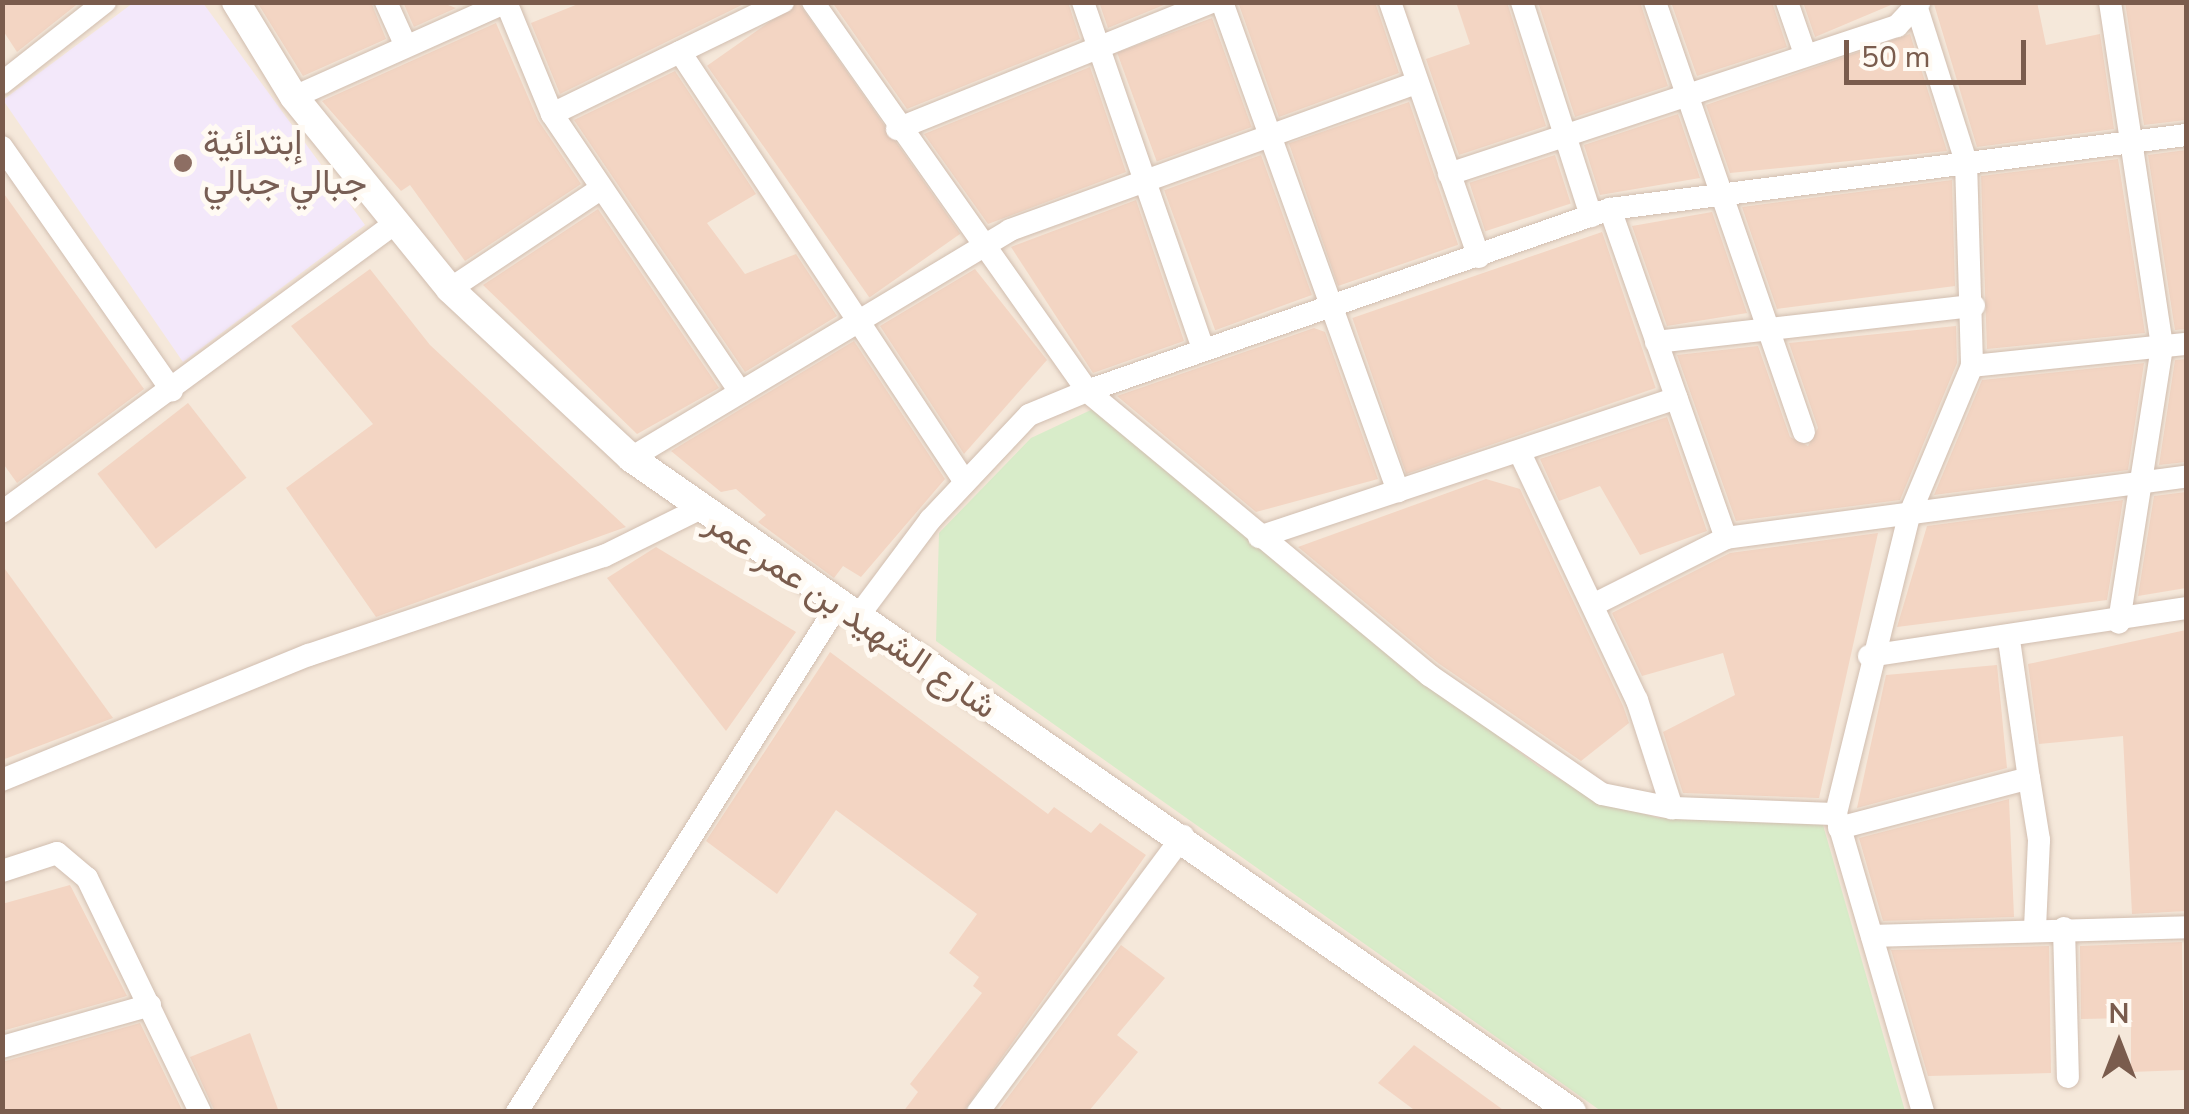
<!DOCTYPE html>
<html>
<head>
<meta charset="utf-8">
<style>
  body { margin:0 }
  #map { position:relative; width:2189px; height:1114px; overflow:hidden; background:#fdf6ec; font-family:"Nunito Sans",Vazirmatn,sans-serif }
  div>[style] { position:absolute }
  .residential>* { inset:0; background:#f5e8da; transform-origin:0 0 }
  .education>* { inset:0; background:#f3e8fa }
  .green>* { inset:0; background:#d8ecc9 }
  .building>* { inset:0; background:#f3d5c3; transform-origin:0 0 }
  .roads { filter:drop-shadow(0 0 2px #d1beb0) drop-shadow(0 0 2px #d1beb0) }
  .minor>* { height:22px; margin:-11px; padding:0 11px; transform-origin:11px; border-radius:11px; background:#fff }
  .tertiary>* { height:28px; margin:-14px; padding:0 14px; transform-origin:14px; border-radius:14px; background:#fff }
  .dots>* { width:28px; height:28px; translate:-50% -50%; box-sizing:border-box; border:5px solid #fffaf3; border-radius:50% }
  span { translate:-50% -50%; white-space:nowrap; text-align:center; line-height:1.15; -webkit-text-stroke:10px #fffaf3; paint-order:stroke }
  .education-label { font-size:35px; color:#785e54 }
  .left { translate:0 -50%; text-align:left }
  .street-label { font-size:35px; color:#7a5c4d }
  .frame { position:absolute; inset:0; border:5px solid #7a5c4d; pointer-events:none }
  .north { position:absolute; left:2069px; top:994px; width:100px; height:100px; -webkit-text-stroke:8px #fffaf3; paint-order:stroke; rotate:0deg; font-size:28px; font-weight:700; line-height:40px; text-align:center; color:#7a5c4d }
  .north::after { content:''; display:block; margin:auto; width:35px; height:45px; background:#7a5c4d; clip-path:polygon(50% 0,100% 100%,50% 72%,0 100%) }
  .scale { position:absolute; left:1844px; top:40px; width:182px; height:45px; box-sizing:border-box; border:5px solid #7a5c4d; border-top:0; padding-left:12px; font-size:30px; line-height:35px; white-space:nowrap; color:#7a5c4d; -webkit-text-stroke:8px #fffaf3; paint-order:stroke }
</style>
</head>
<body>
<div id="map">
  <div class="residential">
    <i style="left:3px;top:3px;width:2183px;height:1108px"></i>
  </div>
  <div class="education">
    <i style="clip-path:polygon(133px 3px,203px 3px,365px 225px,183px 362px,3px 100px)"></i>
  </div>
  <div class="green">
    <i style="clip-path:polygon(1093px 409px,1342px 617px,1539px 767px,1599px 801px,1658px 818px,1823px 825px,1905px 1111px,1601px 1111px,936px 641px,939px 533px,1031px 438px)"></i>
  </div>
  <div class="building">
    <i style="clip-path:polygon(2px 2px,80px 2px,17px 52px,2px 29px)"></i>
    <i style="clip-path:polygon(257px 2px,371px 2px,386px 39px,303px 76px)"></i>
    <i style="clip-path:polygon(403px 2px,440px 2px,456px 8px,414px 27px)"></i>
    <i style="clip-path:polygon(583px 2px,748px 2px,560px 94px,531px 23px)"></i>
    <i style="left:798px;top:2px;width:283px;height:111px;rotate:55deg"></i>
    <i style="clip-path:polygon(832px 2px,1068px 2px,1080px 39px,907px 109px)"></i>
    <i style="clip-path:polygon(1099px 2px,1171px 2px,1108px 28px)"></i>
    <i style="clip-path:polygon(1238px 2px,1375px 2px,1399px 73px,1279px 117px)"></i>
    <i style="clip-path:polygon(1456px 2px,1507px 2px,1546px 126px,1459px 155px,1426px 59px,1470px 44px)"></i>
    <i style="clip-path:polygon(1538px 2px,1640px 2px,1668px 86px,1575px 117px)"></i>
    <i style="clip-path:polygon(1671px 2px,1772px 2px,1787px 47px,1697px 76px)"></i>
    <i style="clip-path:polygon(1803px 2px,1898px 2px,1815px 37px)"></i>
    <i style="clip-path:polygon(2037px 2px,2046px 45px,2100px 34px,2114px 129px,1977px 147px,1934px 4px)"></i>
    <i style="clip-path:polygon(2125px 2px,2186px 2px,2186px 120px,2144px 125px)"></i>
    <i style="left:1212px;top:18px;width:116px;height:101px;rotate:70deg"></i>
    <i style="clip-path:polygon(496px 23px,538px 120px,581px 184px,465px 261px,410px 185px,401px 191px,322px 101px)"></i>
    <i style="clip-path:polygon(1910px 34px,1947px 151px,1730px 173px,1706px 105px)"></i>
    <i style="clip-path:polygon(1090px 67px,1126px 172px,988px 224px,924px 134px)"></i>
    <i style="clip-path:polygon(675px 71px,756px 194px,707px 223px,745px 274px,796px 254px,837px 316px,745px 372px,574px 120px)"></i>
    <i style="left:1409px;top:102px;width:151px;height:127px;rotate:71deg"></i>
    <i style="clip-path:polygon(1678px 114px,1700px 178px,1600px 195px,1584px 145px)"></i>
    <i style="clip-path:polygon(2186px 150px,2186px 329px,2175px 330px,2148px 155px)"></i>
    <i style="left:1261px;top:155px;width:149px;height:103px;rotate:70deg"></i>
    <i style="left:1555px;top:155px;width:51px;height:90px;rotate:72deg"></i>
    <i style="clip-path:polygon(2118px 159px,2145px 333px,1987px 349px,1981px 176px)"></i>
    <i style="clip-path:polygon(1952px 180px,1955px 286px,1777px 309px,1742px 207px)"></i>
    <i style="clip-path:polygon(2px 191px,144px 389px,17px 483px,2px 462px)"></i>
    <i style="clip-path:polygon(1136px 200px,1184px 341px,1093px 373px,1011px 247px)"></i>
    <i style="clip-path:polygon(598px 209px,719px 388px,637px 434px,483px 285px)"></i>
    <i style="clip-path:polygon(1712px 212px,1747px 313px,1667px 326px,1632px 226px)"></i>
    <i style="left:1602px;top:232px;width:165px;height:264px;rotate:71deg"></i>
    <i style="clip-path:polygon(370px 269px,430px 345px,626px 527px,376px 617px,286px 488px,373px 424px,291px 326px)"></i>
    <i style="clip-path:polygon(975px 269px,1047px 360px,964px 454px,880px 326px)"></i>
    <i style="clip-path:polygon(1956px 326px,1957px 363px,1900px 500px,1736px 521px,1677px 355px,1758px 346px,1790px 437px,1808px 446px,1818px 428px,1789px 343px)"></i>
    <i style="clip-path:polygon(1314px 328px,1325px 332px,1378px 479px,1256px 512px,1117px 396px)"></i>
    <i style="clip-path:polygon(854px 341px,945px 479px,861px 577px,843px 566px,834px 578px,758px 522px,766px 515px,736px 489px,721px 492px,671px 451px)"></i>
    <i style="clip-path:polygon(2186px 359px,2186px 462px,2159px 465px,2175px 360px)"></i>
    <i style="clip-path:polygon(2144px 363px,2128px 470px,1934px 495px,1982px 380px)"></i>
    <i style="left:188px;top:403px;width:95px;height:115px;rotate:52deg"></i>
    <i style="clip-path:polygon(1667px 417px,1707px 531px,1640px 555px,1600px 486px,1559px 501px,1540px 459px)"></i>
    <i style="clip-path:polygon(1486px 479px,1520px 489px,1623px 706px,1629px 723px,1581px 761px,1438px 663px,1298px 547px)"></i>
    <i style="clip-path:polygon(2186px 492px,2186px 588px,2138px 596px,2154px 496px)"></i>
    <i style="clip-path:polygon(2123px 500px,2107px 600px,1897px 627px,1927px 526px)"></i>
    <i style="clip-path:polygon(1878px 533px,1819px 798px,1683px 793px,1663px 732px,1735px 695px,1723px 653px,1642px 676px,1612px 613px,1730px 553px)"></i>
    <i style="clip-path:polygon(656px 547px,796px 632px,726px 731px,607px 578px)"></i>
    <i style="clip-path:polygon(2px 565px,113px 718px,2px 760px)"></i>
    <i style="clip-path:polygon(2186px 630px,2186px 911px,2132px 914px,2123px 736px,2039px 744px,2028px 664px)"></i>
    <i style="clip-path:polygon(830px 652px,1048px 814px,1054px 807px,1091px 833px,1100px 823px,1146px 855px,963px 1112px,903px 1112px,918px 1092px,910px 1084px,982px 993px,973px 986px,979px 977px,949px 953px,977px 914px,836px 810px,777px 894px,706px 841px)"></i>
    <i style="clip-path:polygon(1997px 665px,2007px 768px,1857px 808px,1886px 675px)"></i>
    <i style="clip-path:polygon(2009px 799px,2014px 917px,1883px 921px,1859px 838px)"></i>
    <i style="clip-path:polygon(70px 885px,127px 996px,2px 1031px,2px 904px)"></i>
    <i style="clip-path:polygon(2182px 942px,2184px 1070px,2131px 1072px,2131px 1018px,2081px 1019px,2080px 946px)"></i>
    <i style="clip-path:polygon(1121px 945px,1165px 978px,1117px 1035px,1138px 1052px,1088px 1112px,997px 1112px)"></i>
    <i style="clip-path:polygon(2049px 946px,2051px 1073px,1928px 1076px,1891px 950px)"></i>
    <i style="clip-path:polygon(140px 1023px,183px 1112px,2px 1112px,2px 1062px)"></i>
    <i style="clip-path:polygon(250px 1033px,279px 1112px,215px 1112px,190px 1057px)"></i>
    <i style="clip-path:polygon(1414px 1045px,1458px 1077px,1506px 1112px,1417px 1112px,1378px 1083px)"></i>
  </div>
  <div class="roads">
    <div class="minor">
      <i style="left:386px;top:2px;width:46px;rotate:65.7deg"></i>
      <i style="left:506px;top:2px;width:121px;rotate:67.7deg"></i>
      <i style="left:552px;top:114px;width:336px;rotate:55.9deg"></i>
      <i style="left:813px;top:2px;width:476px;rotate:54.8deg"></i>
      <i style="left:1087px;top:391px;width:445px;rotate:39.7deg"></i>
      <i style="left:1429px;top:675px;width:210px;rotate:34.5deg"></i>
      <i style="left:1602px;top:794px;width:71px;rotate:11.3deg"></i>
      <i style="left:1672px;top:808px;width:164px;rotate:2.1deg"></i>
      <i style="left:1083px;top:2px;width:367px;rotate:70.9deg"></i>
      <i style="left:1222px;top:2px;width:520px;rotate:70.21deg"></i>
      <i style="left:1390px;top:2px;width:270px;rotate:70.8deg"></i>
      <i style="left:1522px;top:2px;width:225px;rotate:72.1deg"></i>
      <i style="left:1655px;top:2px;width:455px;rotate:70.9deg"></i>
      <i style="left:1787px;top:2px;width:55px;rotate:70.9deg"></i>
      <i style="left:1915px;top:2px;width:168px;rotate:72.3deg"></i>
      <i style="left:1966px;top:162px;width:204px;rotate:88.3deg"></i>
      <i style="left:1972px;top:366px;width:163px;rotate:112.8deg"></i>
      <i style="left:1909px;top:516px;width:307px;rotate:103.8deg"></i>
      <i style="left:1836px;top:814px;width:310px;rotate:73.7deg"></i>
      <i style="left:2110px;top:2px;width:349px;rotate:81.4deg"></i>
      <i style="left:2162px;top:347px;width:279px;rotate:98.9deg"></i>
      <i style="left:680px;top:52px;width:516px;rotate:56.46deg"></i>
      <i style="left:2px;top:83px;width:131px;rotate:-38.2deg"></i>
      <i style="left:294px;top:97px;width:232px;rotate:-24.1deg"></i>
      <i style="left:552px;top:114px;width:257px;rotate:-25.9deg"></i>
      <i style="left:897px;top:129px;width:340px;rotate:-22deg"></i>
      <i style="left:2px;top:147px;width:297px;rotate:55.1deg"></i>
      <i style="left:1449px;top:174px;width:472px;rotate:-18.3deg"></i>
      <i style="left:1897px;top:26px;width:33px;rotate:-47deg"></i>
      <i style="left:1610px;top:209px;width:349px;rotate:70.6deg"></i>
      <i style="left:1726px;top:538px;width:464px;rotate:-7.6deg"></i>
      <i style="left:450px;top:289px;width:179px;rotate:-33.6deg"></i>
      <i style="left:1656px;top:342px;width:320px;rotate:-6.5deg"></i>
      <i style="left:1972px;top:366px;width:215px;rotate:-5.9deg"></i>
      <i style="left:1520px;top:453px;width:273px;rotate:64.7deg"></i>
      <i style="left:1637px;top:700px;width:114px;rotate:72deg"></i>
      <i style="left:631px;top:458px;width:442px;rotate:-31deg"></i>
      <i style="left:1010px;top:230px;width:432px;rotate:-19.9deg"></i>
      <i style="left:2px;top:512px;width:489px;rotate:-36.3deg"></i>
      <i style="left:1259px;top:537px;width:440px;rotate:-18.4deg"></i>
      <i style="left:1593px;top:605px;width:149px;rotate:-26.7deg"></i>
      <i style="left:856px;top:619px;width:124px;rotate:-53.2deg"></i>
      <i style="left:930px;top:520px;width:144px;rotate:-46.7deg"></i>
      <i style="left:1029px;top:415px;width:63px;rotate:-22.5deg"></i>
      <i style="left:1087px;top:391px;width:554px;rotate:-19.19deg"></i>
      <i style="left:1610px;top:209px;width:581px;rotate:-7.32deg"></i>
      <i style="left:2009px;top:640px;width:139px;rotate:81.8deg"></i>
      <i style="left:1869px;top:656px;width:321px;rotate:-8.6deg"></i>
      <i style="left:2px;top:780px;width:331px;rotate:-22.2deg"></i>
      <i style="left:309px;top:655px;width:311px;rotate:-18.6deg"></i>
      <i style="left:604px;top:556px;width:102px;rotate:-26.3deg"></i>
      <i style="left:1839px;top:828px;width:196px;rotate:-14.7deg"></i>
      <i style="left:2029px;top:778px;width:63px;rotate:80.8deg"></i>
      <i style="left:2039px;top:840px;width:89px;rotate:92.6deg"></i>
      <i style="left:2px;top:871px;width:58px;rotate:-18.1deg"></i>
      <i style="left:57px;top:853px;width:39px;rotate:40deg"></i>
      <i style="left:87px;top:878px;width:260px;rotate:64.2deg"></i>
      <i style="left:2064px;top:928px;width:149px;rotate:88.5deg"></i>
      <i style="left:1872px;top:936px;width:314px;rotate:-1.6deg"></i>
      <i style="left:2px;top:1047px;width:154px;rotate:-15.8deg"></i>
      <i style="left:517px;top:1112px;width:599px;rotate:-57.69deg"></i>
      <i style="left:978px;top:1112px;width:344px;rotate:-53.4deg"></i>
    </div>
    <div class="tertiary">
      <i style="left:236px;top:2px;width:111px;rotate:58.6deg"></i>
      <i style="left:294px;top:97px;width:247px;rotate:50.9deg"></i>
      <i style="left:450px;top:289px;width:248px;rotate:43deg"></i>
      <i style="left:631px;top:458px;width:1146px;rotate:34.8deg"></i>
    </div>
  </div>
  <div class="dots">
    <i style="left:183px;top:163px;background:#8d6e63"></i>
  </div>
  <div class="education-label">
    <span class="left" style="left:203px;top:163px">إبتدائية<br>جبالي جبالي</span>
  </div>
  <div class="street-label">
    <span style="left:851px;top:615px;rotate:34deg">شارع الشهيد بن عمر عمر</span>
  </div>
  <div class="frame"></div>
  <div class="north">N</div>
  <div class="scale">50 m</div>
</div>
</body>
</html>
